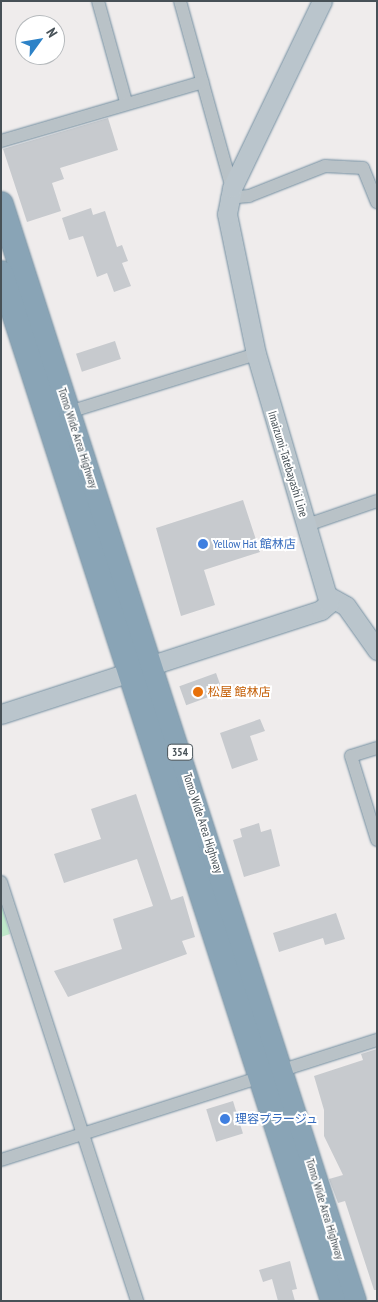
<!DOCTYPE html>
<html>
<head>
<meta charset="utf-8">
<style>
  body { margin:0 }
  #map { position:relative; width:378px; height:1302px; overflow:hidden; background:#efecec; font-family:"PT Sans Narrow","Noto Sans JP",sans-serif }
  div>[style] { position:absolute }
  .green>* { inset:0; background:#bfe8ca }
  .building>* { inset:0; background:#c7cace; transform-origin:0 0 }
  .roads { filter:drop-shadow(0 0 1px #748fa1) drop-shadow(0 0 1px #748fa1) }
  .street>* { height:12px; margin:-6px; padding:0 6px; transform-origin:6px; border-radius:6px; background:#b9c2c7 }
  .secondary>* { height:19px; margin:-9.5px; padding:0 9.5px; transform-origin:9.5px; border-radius:9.5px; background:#bac5cc }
  .highway>* { height:24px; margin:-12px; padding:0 12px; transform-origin:12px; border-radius:12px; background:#89a4b6 }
  .dots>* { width:14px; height:14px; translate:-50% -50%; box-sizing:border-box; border:2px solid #fff; border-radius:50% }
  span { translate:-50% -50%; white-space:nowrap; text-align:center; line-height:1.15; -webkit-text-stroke:4px #fff; paint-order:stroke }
  .shield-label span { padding:1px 4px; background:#fff; border:1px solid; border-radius:4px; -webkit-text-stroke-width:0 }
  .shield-label { font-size:11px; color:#475157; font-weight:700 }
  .street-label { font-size:12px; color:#475157 }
  .shop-label { font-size:12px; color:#366cbe }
  .left { translate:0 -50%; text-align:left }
  .food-label { font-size:12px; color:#c56008 }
  .frame { position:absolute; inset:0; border:2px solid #475157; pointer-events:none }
  .north { position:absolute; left:15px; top:15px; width:50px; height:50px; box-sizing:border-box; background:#fff; border:1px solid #b5b9bc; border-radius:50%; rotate:58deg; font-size:14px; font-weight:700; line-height:20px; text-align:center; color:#475157 }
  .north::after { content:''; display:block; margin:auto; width:18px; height:22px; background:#2d82c7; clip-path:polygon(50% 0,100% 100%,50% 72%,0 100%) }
</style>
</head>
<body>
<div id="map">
  <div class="green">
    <i style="clip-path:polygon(1px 904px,10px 934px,1px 937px)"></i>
  </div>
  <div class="building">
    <i style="clip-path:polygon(108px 118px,118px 150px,60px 168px,64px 179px,52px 183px,61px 211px,27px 222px,3px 149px)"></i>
    <i style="clip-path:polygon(91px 208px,93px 215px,105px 211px,117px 247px,122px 245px,128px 261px,122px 263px,131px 286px,114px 292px,107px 273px,97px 277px,83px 236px,69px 240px,62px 218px)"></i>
    <i style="left:115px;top:341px;width:19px;height:41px;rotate:72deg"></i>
    <i style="clip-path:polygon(243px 500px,260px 552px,204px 570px,215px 605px,181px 616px,156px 528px)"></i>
    <i style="left:216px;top:673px;width:20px;height:39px;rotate:70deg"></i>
    <i style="clip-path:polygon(260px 719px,265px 731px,250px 736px,258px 760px,232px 769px,220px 733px)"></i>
    <i style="clip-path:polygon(136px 794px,171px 900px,183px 896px,195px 937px,182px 941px,187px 954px,68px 997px,54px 971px,122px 949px,113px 919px,153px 906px,137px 859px,64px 883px,54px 854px,101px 839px,91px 809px)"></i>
    <i style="clip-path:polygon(259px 823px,261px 832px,271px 829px,280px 866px,244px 877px,233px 840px,242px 837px,240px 829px)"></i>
    <i style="clip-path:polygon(336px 913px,345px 939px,325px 945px,323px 938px,279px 952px,273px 933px)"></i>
    <i style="clip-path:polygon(377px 1049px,377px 1290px,374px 1290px,345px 1201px,338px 1203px,329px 1179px,343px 1175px,324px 1136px,324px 1110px,314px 1076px,363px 1060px,361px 1054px)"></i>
    <i style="left:233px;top:1101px;width:34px;height:28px;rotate:73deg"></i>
    <i style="clip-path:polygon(290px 1261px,297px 1289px,292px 1290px,295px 1301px,278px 1301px,272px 1279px,263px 1282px,259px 1270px)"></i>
  </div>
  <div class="roads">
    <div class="street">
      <i style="left:98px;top:1px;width:105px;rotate:74.5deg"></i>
      <i style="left:180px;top:1px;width:194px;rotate:74.5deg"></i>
      <i style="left:1px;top:141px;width:210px;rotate:-16.3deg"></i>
      <i style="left:227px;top:198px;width:22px;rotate:-5deg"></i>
      <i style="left:249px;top:196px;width:82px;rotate:-21.5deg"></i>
      <i style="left:325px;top:166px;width:38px;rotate:3deg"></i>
      <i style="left:363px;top:168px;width:37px;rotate:68deg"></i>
      <i style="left:69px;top:412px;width:196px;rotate:-17.2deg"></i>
      <i style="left:307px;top:525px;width:74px;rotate:-18.9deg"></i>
      <i style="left:377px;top:748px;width:27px;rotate:163deg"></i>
      <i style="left:351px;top:756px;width:88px;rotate:72.8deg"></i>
      <i style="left:1px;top:882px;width:441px;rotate:72deg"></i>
      <i style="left:1px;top:1160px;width:395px;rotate:-17.7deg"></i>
    </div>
    <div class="secondary">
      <i style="left:330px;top:597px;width:18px;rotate:29deg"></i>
      <i style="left:346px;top:606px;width:54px;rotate:54.8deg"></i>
      <i style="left:1px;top:714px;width:336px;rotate:-18deg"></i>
      <i style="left:321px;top:610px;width:11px;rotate:-41deg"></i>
      <i style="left:329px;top:603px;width:259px;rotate:-106.3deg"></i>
      <i style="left:256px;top:354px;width:143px;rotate:-101.7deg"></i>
      <i style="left:227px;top:214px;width:26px;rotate:-79deg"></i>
      <i style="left:232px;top:188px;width:208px;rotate:-64.3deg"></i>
    </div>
    <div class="highway">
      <i style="left:1px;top:204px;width:1152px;rotate:72.16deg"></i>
      <i style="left:1px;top:273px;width:1080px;rotate:72.1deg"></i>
    </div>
  </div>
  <div class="dots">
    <i style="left:203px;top:544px;background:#3f7fe0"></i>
    <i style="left:198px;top:692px;background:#e8710a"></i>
    <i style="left:225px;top:1119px;background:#3f7fe0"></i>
  </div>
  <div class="shield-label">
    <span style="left:180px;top:752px">354</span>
  </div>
  <div class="street-label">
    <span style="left:78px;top:438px;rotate:72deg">Tomo Wide Area Highway</span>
    <span style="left:288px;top:464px;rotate:73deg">Imaizumi-Tatebayashi Line</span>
    <span style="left:203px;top:823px;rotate:72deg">Tomo Wide Area Highway</span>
    <span style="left:325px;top:1209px;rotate:73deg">Tomo Wide Area Highway</span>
  </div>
  <div class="shop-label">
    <span class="left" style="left:213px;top:544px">Yellow Hat 館林店</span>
    <span class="left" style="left:235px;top:1119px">理容プラージュ</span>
  </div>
  <div class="food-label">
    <span class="left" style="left:208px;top:692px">松屋 館林店</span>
  </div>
  <div class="frame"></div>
  <div class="north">N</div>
</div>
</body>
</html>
